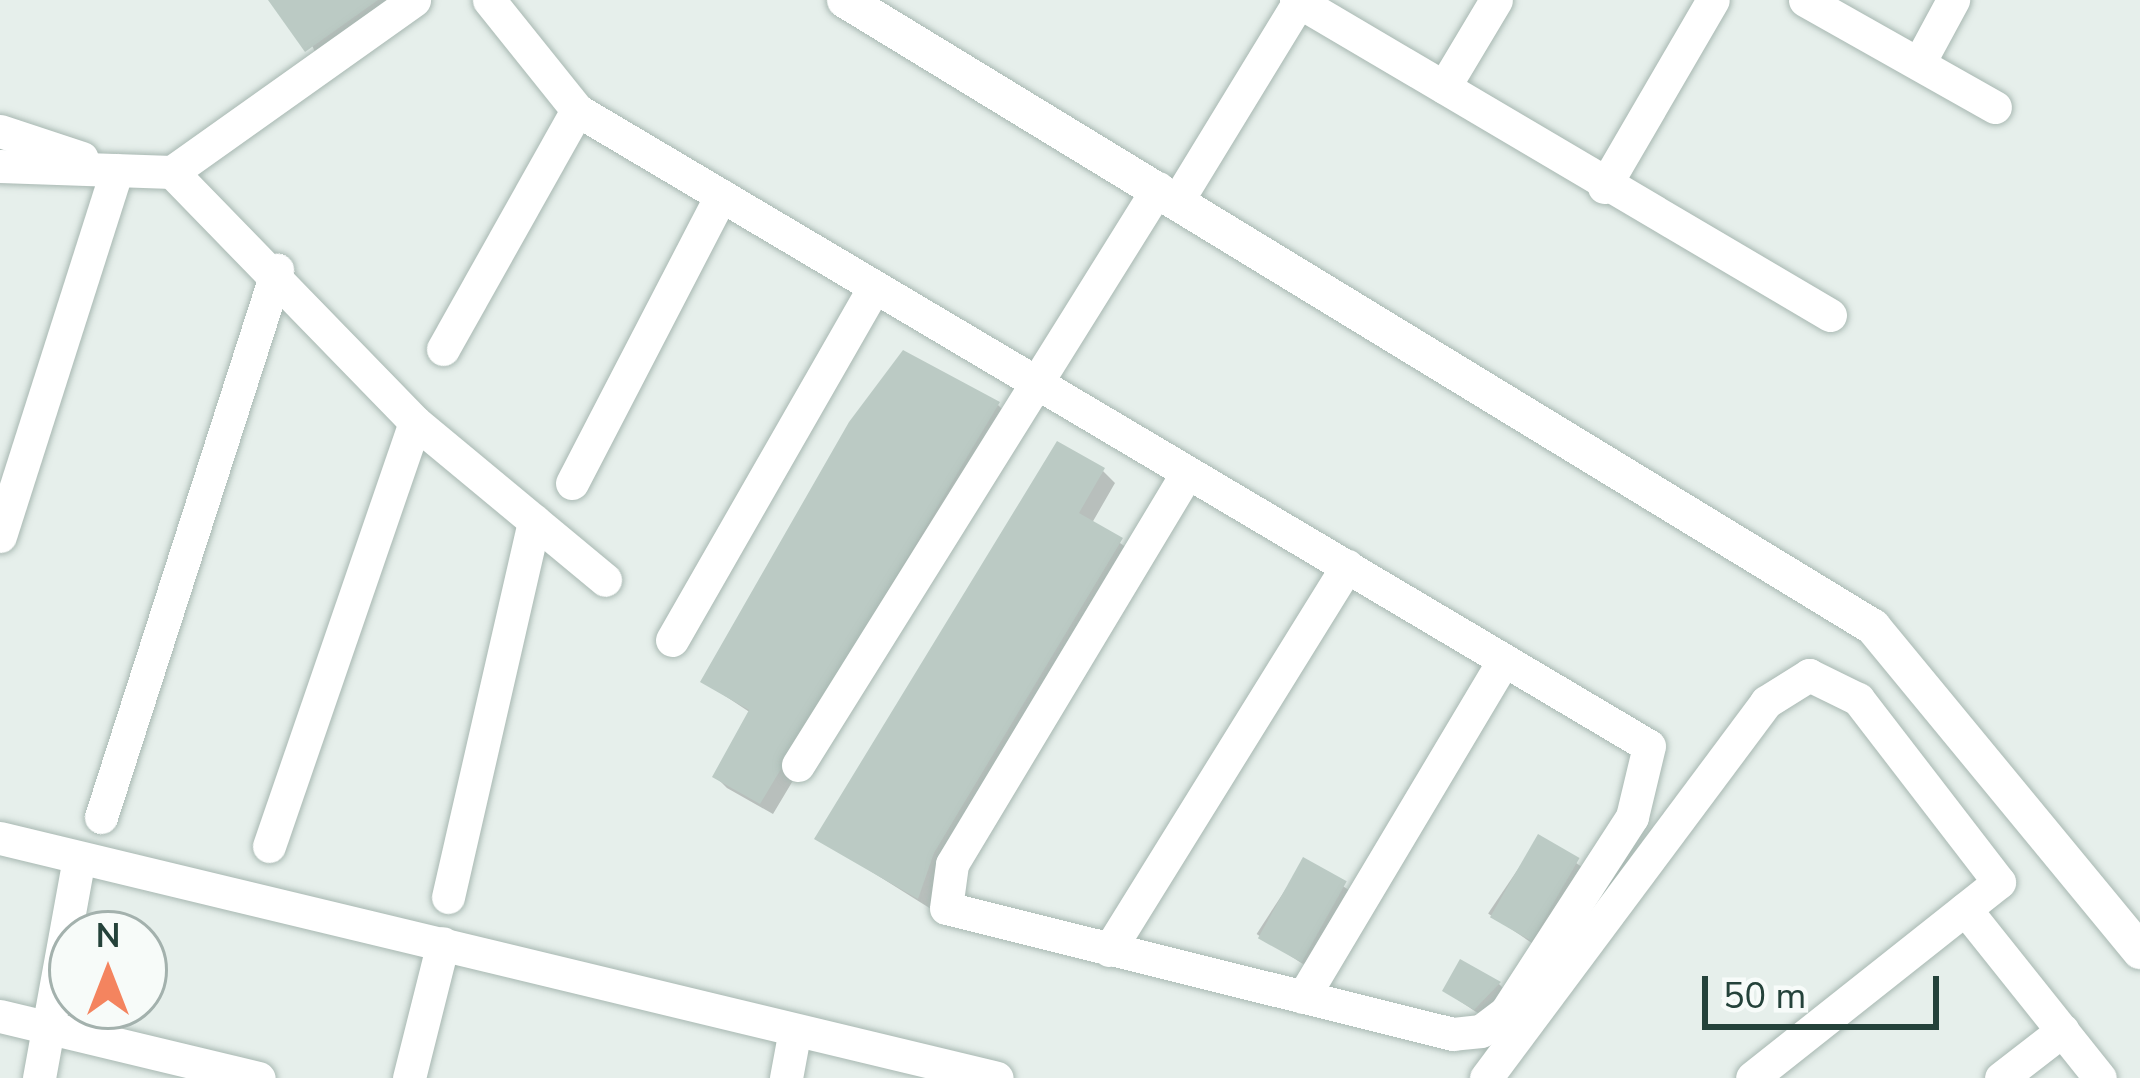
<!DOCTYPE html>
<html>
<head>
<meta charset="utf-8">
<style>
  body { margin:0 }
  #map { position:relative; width:2140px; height:1078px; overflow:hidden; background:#e6efeb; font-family:"Nunito Sans",sans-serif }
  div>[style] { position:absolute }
  .shadow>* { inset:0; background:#0003; transform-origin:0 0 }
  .building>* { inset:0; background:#bbcac4; transform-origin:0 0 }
  .roads { filter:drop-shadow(0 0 3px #a8b8b2) drop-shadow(0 0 3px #a8b8b2) }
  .street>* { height:33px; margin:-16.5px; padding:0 16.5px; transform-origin:16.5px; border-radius:16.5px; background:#fff }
  .secondary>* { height:36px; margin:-18px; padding:0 18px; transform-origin:18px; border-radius:18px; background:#fff }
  span { translate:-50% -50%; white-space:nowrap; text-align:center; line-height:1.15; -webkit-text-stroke:9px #f7fbf9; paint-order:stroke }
  .north { position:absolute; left:48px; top:910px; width:120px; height:120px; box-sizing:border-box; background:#f7fbf9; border:3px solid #a3b1ad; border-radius:50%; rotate:0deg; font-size:33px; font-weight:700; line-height:48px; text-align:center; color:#24423a }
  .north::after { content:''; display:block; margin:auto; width:42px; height:54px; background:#f4845f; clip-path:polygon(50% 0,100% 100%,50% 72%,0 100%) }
  .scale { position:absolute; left:1702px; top:976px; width:237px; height:54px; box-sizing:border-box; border:6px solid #24423a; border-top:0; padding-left:15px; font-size:36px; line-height:42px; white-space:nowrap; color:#24423a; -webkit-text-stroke:9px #f7fbf9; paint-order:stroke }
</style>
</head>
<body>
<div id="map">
  <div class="shadow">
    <i style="clip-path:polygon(290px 0,398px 0,320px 62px)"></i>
    <i style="clip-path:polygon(998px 405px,1010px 417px,773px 814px,727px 788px,715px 776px,751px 713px,704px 682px)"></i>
    <i style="clip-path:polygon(1103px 471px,1115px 483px,1092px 523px,1134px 553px,931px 909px,818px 838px)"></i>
    <i style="left:1539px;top:838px;width:63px;height:91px;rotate:34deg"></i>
    <i style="left:1304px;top:861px;width:64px;height:87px;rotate:33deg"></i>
    <i style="clip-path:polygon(1499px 984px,1511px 996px,1488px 1020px,1445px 991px)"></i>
  </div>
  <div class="building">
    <i style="clip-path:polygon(268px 0,378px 0,305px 52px)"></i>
    <i style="clip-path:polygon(903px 350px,1000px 402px,760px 804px,712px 777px,749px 710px,700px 682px,849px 422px)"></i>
    <i style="clip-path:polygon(1057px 441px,1105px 468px,1079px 513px,1123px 538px,934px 853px,918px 899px,814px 839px)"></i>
    <i style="left:1538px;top:834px;width:48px;height:96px;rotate:30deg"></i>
    <i style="left:1303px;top:857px;width:50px;height:93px;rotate:29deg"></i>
    <i style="clip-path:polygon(1460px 959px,1501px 982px,1474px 1010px,1442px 991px)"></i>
  </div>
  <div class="roads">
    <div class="street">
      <i style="left:489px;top:0;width:141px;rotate:51.3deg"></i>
      <i style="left:577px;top:110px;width:1246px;rotate:30.68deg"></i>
      <i style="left:1649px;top:746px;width:73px;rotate:103.5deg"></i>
      <i style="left:1632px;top:817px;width:232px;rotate:122.9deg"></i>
      <i style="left:1506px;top:1012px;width:31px;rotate:143deg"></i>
      <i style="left:1481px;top:1031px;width:28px;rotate:174deg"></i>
      <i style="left:1453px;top:1034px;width:522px;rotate:-166.04deg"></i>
      <i style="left:946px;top:908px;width:44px;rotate:-82.2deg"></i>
      <i style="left:952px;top:864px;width:450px;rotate:-59deg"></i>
      <i style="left:1296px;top:0;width:620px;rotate:30.54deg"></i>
      <i style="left:1805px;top:0;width:218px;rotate:29.4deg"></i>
      <i style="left:1919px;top:63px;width:72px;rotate:-61.6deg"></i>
      <i style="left:1444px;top:87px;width:101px;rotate:-59.1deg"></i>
      <i style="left:0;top:131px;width:86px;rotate:18.2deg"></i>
      <i style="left:0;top:166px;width:172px;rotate:2deg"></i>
      <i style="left:172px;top:172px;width:297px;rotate:-35.4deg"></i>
      <i style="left:172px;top:172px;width:349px;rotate:45.8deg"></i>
      <i style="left:415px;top:422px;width:247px;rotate:39.7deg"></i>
      <i style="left:1604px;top:187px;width:216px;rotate:-59.8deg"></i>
      <i style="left:1179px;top:198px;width:232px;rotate:-58.6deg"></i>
      <i style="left:443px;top:349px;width:274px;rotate:-60.7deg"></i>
      <i style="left:572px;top:483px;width:324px;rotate:-62.6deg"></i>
      <i style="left:0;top:536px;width:384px;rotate:-72.3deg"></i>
      <i style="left:672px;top:640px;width:406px;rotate:-60.2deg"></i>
      <i style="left:798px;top:765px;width:680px;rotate:-58.04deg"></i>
      <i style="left:101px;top:817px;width:575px;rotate:-72.16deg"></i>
      <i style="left:0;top:838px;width:1025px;rotate:13.53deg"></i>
      <i style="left:269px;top:846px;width:448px;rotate:-71deg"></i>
      <i style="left:448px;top:897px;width:386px;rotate:-77.1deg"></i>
      <i style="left:1965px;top:909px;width:216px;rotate:51.4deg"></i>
      <i style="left:1109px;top:950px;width:452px;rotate:-58.2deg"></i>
      <i style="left:1303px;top:997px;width:392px;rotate:-59.2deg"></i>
      <i style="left:0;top:1016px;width:266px;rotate:13.5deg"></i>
      <i style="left:39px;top:1078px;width:224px;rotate:-79.7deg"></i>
      <i style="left:409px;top:1078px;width:139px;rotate:-75.9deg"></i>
      <i style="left:786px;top:1078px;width:44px;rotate:-79.5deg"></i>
      <i style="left:1486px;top:1078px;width:469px;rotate:-53.3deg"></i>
      <i style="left:1766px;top:702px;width:51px;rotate:-32.1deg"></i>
      <i style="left:1809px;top:675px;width:55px;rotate:26.1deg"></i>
      <i style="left:1858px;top:699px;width:231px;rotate:52.4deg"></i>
      <i style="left:1999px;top:882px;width:315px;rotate:141.6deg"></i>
      <i style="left:2001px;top:1078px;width:78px;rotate:-37.7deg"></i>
    </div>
    <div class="secondary">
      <i style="left:845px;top:0;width:1204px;rotate:31.38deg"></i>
      <i style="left:1873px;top:627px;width:420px;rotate:50.5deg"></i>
    </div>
  </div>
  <div class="north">N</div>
  <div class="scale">50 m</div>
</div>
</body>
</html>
